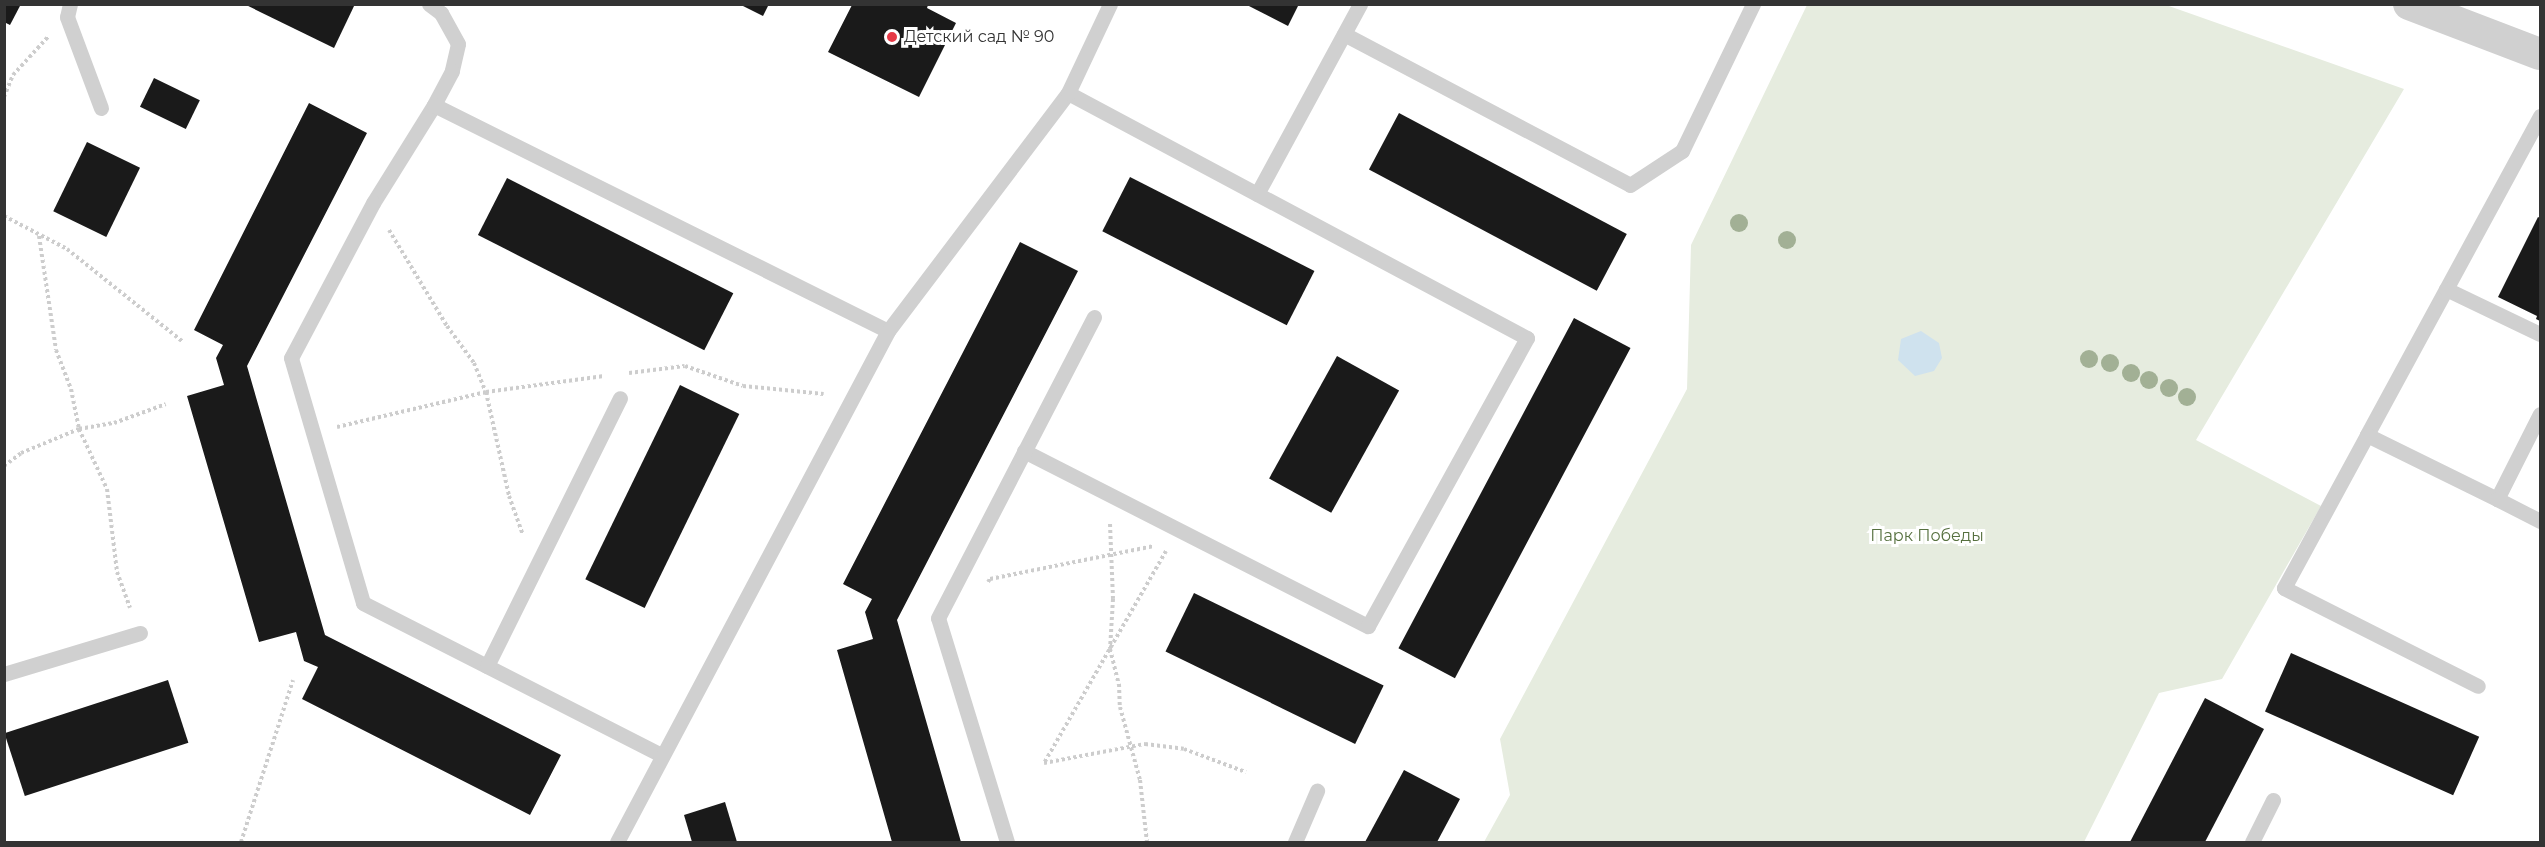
<!DOCTYPE html>
<html>
<head>
<meta charset="utf-8">
<style>
  body { margin:0 }
  #map { position:relative; width:2545px; height:847px; overflow:hidden; background:#fff; font-family:Montserrat,sans-serif }
  div>[style] { position:absolute }
  .green>* { inset:0; background:#e6ecdf }
  .water>* { inset:0; background:#cfe2ee }
  .building>* { inset:0; background:#1a1a1a; transform-origin:0 0 }
  .path>* { height:4px; margin-top:-2px; transform-origin:0; background:repeating-linear-gradient(90deg,#cdcdcd 0 3px,transparent 0 6px) }
  .service>* { height:15px; margin:-7.5px; padding:0 7.5px; transform-origin:7.5px; border-radius:7.5px; background:#d0d0d0 }
  .minor>* { height:32px; margin:-16px; padding:0 16px; transform-origin:16px; border-radius:16px; background:#d0d0d0 }
  .trees>* { width:18px; height:18px; margin:-9px; border-radius:50%; background:#a2b095 }
  .dots>* { width:16px; height:16px; translate:-50% -50%; box-sizing:border-box; border:3px solid #fff; border-radius:50% }
  span { translate:-50% -50%; white-space:nowrap; text-align:center; line-height:1.15; -webkit-text-stroke:6px #fff; paint-order:stroke }
  .poi-label { font-size:16px; color:#333 }
  .left { translate:0 -50%; text-align:left }
  .park-label { font-size:16px; color:#56703f }
  .frame { position:absolute; inset:0; border:6px solid #333; pointer-events:none }
</style>
</head>
<body>
<div id="map">
  <div class="green">
    <i style="clip-path:polygon(1807px 5px,2166px 5px,2404px 89px,2196px 440px,2321px 506px,2222px 679px,2159px 693px,2084px 842px,1484px 842px,1510px 795px,1500px 739px,1687px 389px,1691px 245px)"></i>
  </div>
  <div class="water">
    <i style="clip-path:polygon(1921px 331px,1939px 343px,1942px 358px,1934px 371px,1915px 376px,1898px 360px,1901px 339px)"></i>
  </div>
  <div class="building">
    <i style="clip-path:polygon(4px 4px,21px 4px,10px 25px,4px 22px)"></i>
    <i style="clip-path:polygon(244px 4px,355px 4px,334px 48px)"></i>
    <i style="clip-path:polygon(739px 4px,769px 4px,763px 16px)"></i>
    <i style="clip-path:polygon(1245px 4px,1299px 4px,1288px 26px)"></i>
    <i style="clip-path:polygon(852px 5px,928px 5px,927px 8px,956px 23px,919px 97px,828px 52px)"></i>
    <i style="left:154px;top:78px;width:51px;height:32px;rotate:26deg"></i>
    <i style="clip-path:polygon(309px 103px,367px 133px,247px 366px,325px 635px,561px 755px,530px 815px,302px 699px,318px 667px,304px 661px,296px 632px,259px 642px,187px 396px,224px 385px,216px 358px,223px 345px,194px 330px)"></i>
    <i style="left:1399px;top:113px;width:258px;height:64px;rotate:28deg"></i>
    <i style="left:87px;top:142px;width:59px;height:77px;rotate:26deg"></i>
    <i style="left:1130px;top:177px;width:207px;height:61px;rotate:27deg"></i>
    <i style="left:507px;top:178px;width:254px;height:64px;rotate:27deg"></i>
    <i style="clip-path:polygon(2538px 217px,2540px 218px,2540px 321px,2536px 319px,2537px 316px,2498px 297px)"></i>
    <i style="clip-path:polygon(1020px 242px,1078px 271px,897px 620px,961px 842px,892px 842px,837px 650px,873px 639px,865px 612px,872px 599px,843px 584px)"></i>
    <i style="left:1574px;top:318px;width:64px;height:374px;rotate:28deg"></i>
    <i style="left:1337px;top:356px;width:71px;height:140px;rotate:29deg"></i>
    <i style="left:680px;top:385px;width:66px;height:216px;rotate:26deg"></i>
    <i style="left:1194px;top:593px;width:211px;height:65px;rotate:26deg"></i>
    <i style="left:2291px;top:653px;width:206px;height:64px;rotate:24deg"></i>
    <i style="left:168px;top:680px;width:66px;height:172px;rotate:72deg"></i>
    <i style="clip-path:polygon(2205px 698px,2264px 729px,2205px 842px,2130px 842px)"></i>
    <i style="clip-path:polygon(1404px 770px,1460px 799px,1437px 842px,1365px 842px)"></i>
    <i style="clip-path:polygon(725px 802px,737px 842px,692px 842px,684px 815px)"></i>
  </div>
  <div class="path">
    <i style="left:4px;top:97px;width:24px;rotate:-68deg"></i>
    <i style="left:13px;top:75px;width:52px;rotate:-47.4deg"></i>
    <i style="left:4px;top:216px;width:71px;rotate:27.6deg"></i>
    <i style="left:67px;top:249px;width:149px;rotate:38.7deg"></i>
    <i style="left:389px;top:230px;width:112px;rotate:58.9deg"></i>
    <i style="left:447px;top:326px;width:46px;rotate:53.9deg"></i>
    <i style="left:474px;top:363px;width:31px;rotate:68deg"></i>
    <i style="left:486px;top:392px;width:107px;rotate:77.5deg"></i>
    <i style="left:509px;top:496px;width:41px;rotate:70.3deg"></i>
    <i style="left:39px;top:236px;width:115px;rotate:81.5deg"></i>
    <i style="left:56px;top:350px;width:42px;rotate:69deg"></i>
    <i style="left:71px;top:389px;width:41px;rotate:78.7deg"></i>
    <i style="left:79px;top:429px;width:66px;rotate:65deg"></i>
    <i style="left:107px;top:489px;width:84px;rotate:83.1deg"></i>
    <i style="left:117px;top:572px;width:38px;rotate:70deg"></i>
    <i style="left:629px;top:373px;width:56px;rotate:-7.1deg"></i>
    <i style="left:685px;top:366px;width:61px;rotate:19deg"></i>
    <i style="left:743px;top:386px;width:81px;rotate:5.6deg"></i>
    <i style="left:337px;top:427px;width:153px;rotate:-13.2deg"></i>
    <i style="left:486px;top:392px;width:119px;rotate:-7.7deg"></i>
    <i style="left:4px;top:466px;width:21px;rotate:-37deg"></i>
    <i style="left:21px;top:453px;width:63px;rotate:-22.5deg"></i>
    <i style="left:79px;top:429px;width:36px;rotate:-10deg"></i>
    <i style="left:114px;top:423px;width:55px;rotate:-20.1deg"></i>
    <i style="left:1110px;top:524px;width:75px;rotate:87.7deg"></i>
    <i style="left:1113px;top:599px;width:50px;rotate:93.4deg"></i>
    <i style="left:1110px;top:649px;width:36px;rotate:76deg"></i>
    <i style="left:1119px;top:684px;width:23px;rotate:88deg"></i>
    <i style="left:1120px;top:707px;width:76px;rotate:74.7deg"></i>
    <i style="left:1140px;top:780px;width:62px;rotate:83.6deg"></i>
    <i style="left:1166px;top:551px;width:245px;rotate:119.9deg"></i>
    <i style="left:1044px;top:763px;width:103px;rotate:-10.7deg"></i>
    <i style="left:1145px;top:744px;width:39px;rotate:7deg"></i>
    <i style="left:1184px;top:749px;width:66px;rotate:20.4deg"></i>
    <i style="left:988px;top:582px;width:4px;rotate:-56deg"></i>
    <i style="left:990px;top:579px;width:166px;rotate:-11.4deg"></i>
    <i style="left:241px;top:842px;width:170px;rotate:-72.2deg"></i>
  </div>
  <div class="service">
    <i style="left:70px;top:4px;width:13px;rotate:103deg"></i>
    <i style="left:67px;top:17px;width:97px;rotate:69.5deg"></i>
    <i style="left:429px;top:4px;width:15px;rotate:37deg"></i>
    <i style="left:441px;top:13px;width:35px;rotate:61deg"></i>
    <i style="left:458px;top:44px;width:28px;rotate:103deg"></i>
    <i style="left:452px;top:71px;width:38px;rotate:118deg"></i>
    <i style="left:434px;top:105px;width:115px;rotate:121.9deg"></i>
    <i style="left:373px;top:203px;width:175px;rotate:117.9deg"></i>
    <i style="left:291px;top:358px;width:255px;rotate:73.6deg"></i>
    <i style="left:363px;top:603px;width:335px;rotate:27deg"></i>
    <i style="left:1344px;top:34px;width:323px;rotate:27.8deg"></i>
    <i style="left:1630px;top:185px;width:62px;rotate:-33.2deg"></i>
    <i style="left:1682px;top:151px;width:163px;rotate:-64.2deg"></i>
    <i style="left:434px;top:105px;width:507px;rotate:26.46deg"></i>
    <i style="left:2540px;top:116px;width:363px;rotate:118.5deg"></i>
    <i style="left:2367px;top:435px;width:145px;rotate:26.2deg"></i>
    <i style="left:2497px;top:499px;width:95px;rotate:-63.2deg"></i>
    <i style="left:1257px;top:194px;width:216px;rotate:-61.5deg"></i>
    <i style="left:2446px;top:289px;width:104px;rotate:25.6deg"></i>
    <i style="left:2367px;top:435px;width:174px;rotate:118.5deg"></i>
    <i style="left:2284px;top:588px;width:217px;rotate:26.8deg"></i>
    <i style="left:1024px;top:451px;width:386px;rotate:27deg"></i>
    <i style="left:1368px;top:626px;width:329px;rotate:-61.1deg"></i>
    <i style="left:1527px;top:338px;width:520px;rotate:-151.91deg"></i>
    <i style="left:2497px;top:499px;width:48px;rotate:27.1deg"></i>
    <i style="left:487px;top:666px;width:299px;rotate:-63.6deg"></i>
    <i style="left:4px;top:674px;width:142px;rotate:-16.8deg"></i>
    <i style="left:617px;top:842px;width:578px;rotate:-62.06deg"></i>
    <i style="left:888px;top:331px;width:298px;rotate:-52.9deg"></i>
    <i style="left:1068px;top:93px;width:98px;rotate:-64.7deg"></i>
    <i style="left:1007px;top:842px;width:234px;rotate:-107.1deg"></i>
    <i style="left:938px;top:618px;width:339px;rotate:-62.6deg"></i>
    <i style="left:1295px;top:842px;width:56px;rotate:-66.7deg"></i>
    <i style="left:2252px;top:842px;width:47px;rotate:-63.4deg"></i>
  </div>
  <div class="minor">
    <i style="left:2409px;top:4px;width:140px;rotate:20.9deg"></i>
  </div>
  <div class="trees">
    <i style="left:1739px;top:223px"></i>
    <i style="left:1787px;top:240px"></i>
    <i style="left:2089px;top:359px"></i>
    <i style="left:2110px;top:363px"></i>
    <i style="left:2131px;top:373px"></i>
    <i style="left:2149px;top:380px"></i>
    <i style="left:2169px;top:388px"></i>
    <i style="left:2187px;top:397px"></i>
  </div>
  <div class="dots">
    <i style="left:892px;top:37px;background:#e63946"></i>
  </div>
  <div class="poi-label">
    <span class="left" style="left:904px;top:37px">Детский сад № 90</span>
  </div>
  <div class="park-label">
    <span style="left:1927px;top:536px">Парк Победы</span>
  </div>
  <div class="frame"></div>
</div>
</body>
</html>
